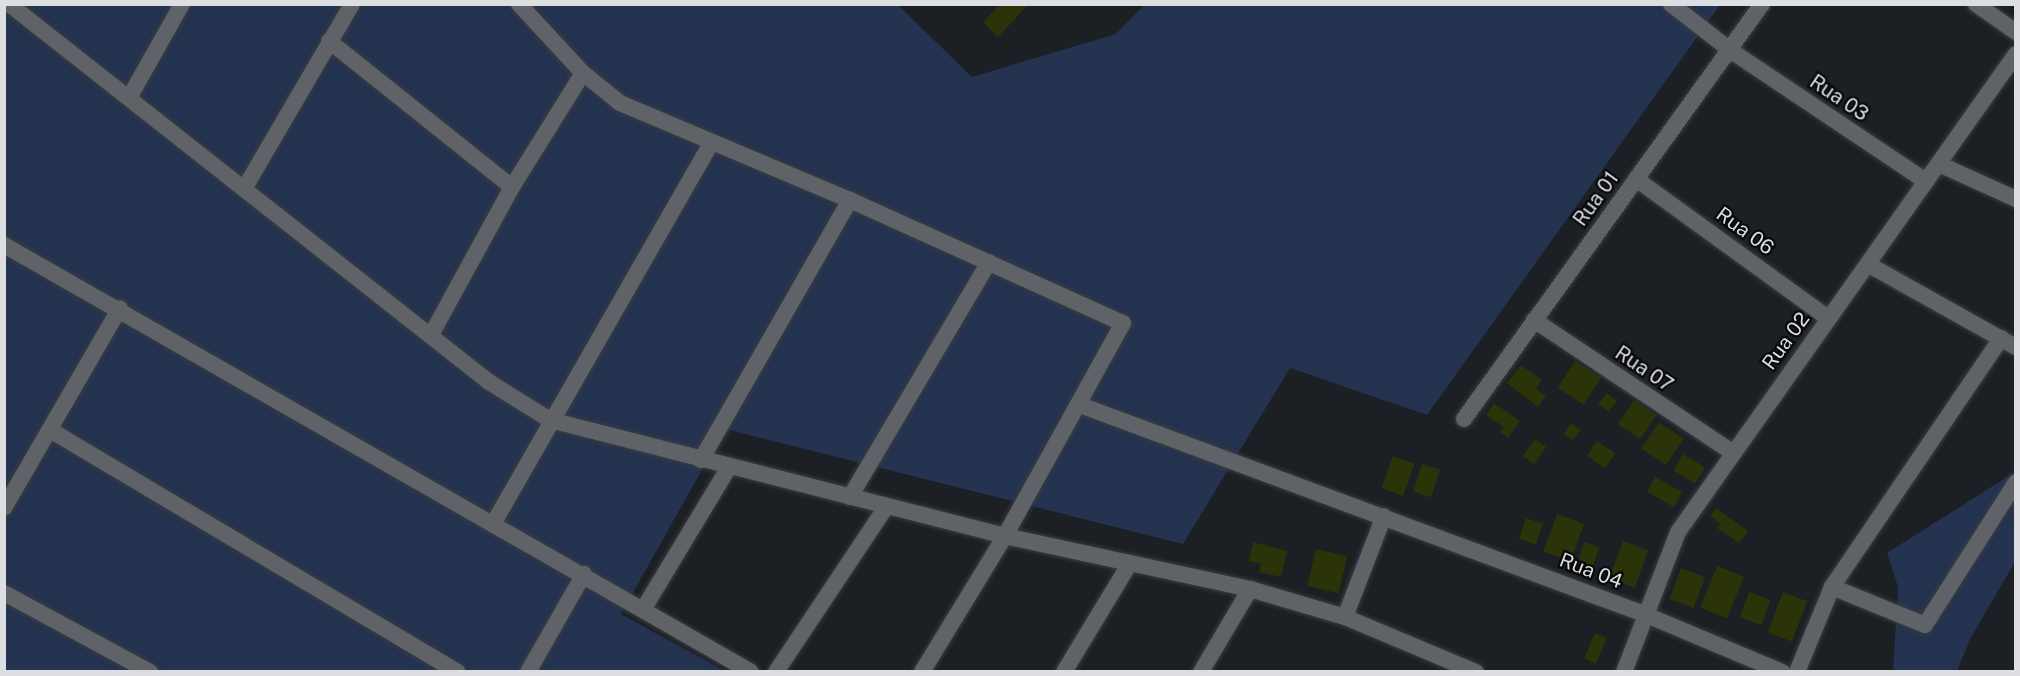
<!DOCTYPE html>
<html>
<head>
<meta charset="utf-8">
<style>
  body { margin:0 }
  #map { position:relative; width:2020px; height:676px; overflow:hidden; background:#1c1f23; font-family:"Public Sans",sans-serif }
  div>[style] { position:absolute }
  .green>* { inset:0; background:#233350 }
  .building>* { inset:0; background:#2b3308; transform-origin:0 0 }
  .roads { filter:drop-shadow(0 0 2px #3a3c40) drop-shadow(0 0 2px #3a3c40) }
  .minor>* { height:16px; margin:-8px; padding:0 8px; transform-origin:8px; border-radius:8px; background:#5f6368 }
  span { translate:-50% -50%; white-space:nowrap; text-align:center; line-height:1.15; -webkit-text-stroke:4.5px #08090b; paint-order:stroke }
  .street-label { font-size:20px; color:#dcdee1 }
  .frame { position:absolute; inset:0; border:6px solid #dcdee1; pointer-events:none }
</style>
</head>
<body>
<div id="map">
  <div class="green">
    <i style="clip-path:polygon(4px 5px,898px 5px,972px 77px,1116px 34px,1144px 5px,1720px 5px,1427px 415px,1290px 368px,1183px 544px,725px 429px,621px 614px,727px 672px,5px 671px)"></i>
    <i style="clip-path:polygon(2015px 472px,2015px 562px,1970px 639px,1957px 671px,1893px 671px,1898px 587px,1887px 553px)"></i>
  </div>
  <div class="building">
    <i style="clip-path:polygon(1000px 4px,1029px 4px,998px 37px,983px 22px)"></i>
    <i style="left:1575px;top:361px;width:31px;height:32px;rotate:33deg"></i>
    <i style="clip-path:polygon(1521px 365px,1542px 380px,1536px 389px,1546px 396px,1538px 407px,1507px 383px)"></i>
    <i style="left:1607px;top:393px;width:13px;height:14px;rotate:39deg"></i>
    <i style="left:1634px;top:400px;width:27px;height:29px;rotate:34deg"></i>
    <i style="clip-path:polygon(1494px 403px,1520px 421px,1508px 438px,1500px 432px,1504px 427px,1486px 415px)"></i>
    <i style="left:1659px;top:422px;width:30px;height:32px;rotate:34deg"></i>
    <i style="left:1571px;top:423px;width:12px;height:13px;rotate:35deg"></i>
    <i style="left:1535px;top:439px;width:14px;height:21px;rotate:36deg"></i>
    <i style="left:1597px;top:441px;width:22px;height:18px;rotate:34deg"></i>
    <i style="left:1683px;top:454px;width:26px;height:19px;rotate:31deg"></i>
    <i style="left:1393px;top:456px;width:23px;height:34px;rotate:20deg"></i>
    <i style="left:1422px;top:464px;width:19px;height:29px;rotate:18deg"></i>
    <i style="left:1655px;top:477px;width:31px;height:17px;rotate:29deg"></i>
    <i style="clip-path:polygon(1716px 508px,1748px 531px,1739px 543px,1717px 528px,1720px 524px,1710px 516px)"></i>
    <i style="left:1557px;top:514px;width:29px;height:40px;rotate:20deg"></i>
    <i style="left:1526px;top:518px;width:18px;height:22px;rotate:19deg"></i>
    <i style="left:1623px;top:541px;width:27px;height:40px;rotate:20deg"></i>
    <i style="clip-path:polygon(1253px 542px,1287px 551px,1281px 577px,1259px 572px,1261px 564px,1249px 561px)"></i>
    <i style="left:1584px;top:542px;width:16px;height:21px;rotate:18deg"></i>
    <i style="left:1316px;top:549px;width:32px;height:38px;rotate:13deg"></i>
    <i style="left:1717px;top:566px;width:29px;height:45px;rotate:22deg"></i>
    <i style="left:1681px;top:568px;width:26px;height:33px;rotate:21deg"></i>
    <i style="left:1749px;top:592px;width:23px;height:27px;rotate:20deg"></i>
    <i style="left:1783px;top:592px;width:26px;height:43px;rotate:21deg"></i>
    <i style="left:1595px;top:633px;width:13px;height:28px;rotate:23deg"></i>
  </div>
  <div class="roads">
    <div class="minor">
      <i style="left:9px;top:4px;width:611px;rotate:38.22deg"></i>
      <i style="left:489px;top:382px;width:72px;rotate:31.9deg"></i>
      <i style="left:550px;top:420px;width:470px;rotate:14.3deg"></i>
      <i style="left:1005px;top:536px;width:251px;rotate:12.2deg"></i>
      <i style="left:1250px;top:589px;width:99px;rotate:16.4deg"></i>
      <i style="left:1345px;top:617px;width:142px;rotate:22.8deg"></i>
      <i style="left:519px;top:4px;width:94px;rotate:47.2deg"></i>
      <i style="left:583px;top:73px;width:48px;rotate:39deg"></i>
      <i style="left:620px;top:103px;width:250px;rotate:22.9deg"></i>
      <i style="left:850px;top:200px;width:299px;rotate:24.3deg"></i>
      <i style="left:1123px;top:323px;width:244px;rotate:119deg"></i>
      <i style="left:1005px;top:536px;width:159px;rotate:121.4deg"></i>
      <i style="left:1671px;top:4px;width:75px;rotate:37.9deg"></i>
      <i style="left:1730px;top:50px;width:236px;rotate:33.8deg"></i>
      <i style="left:1976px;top:4px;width:49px;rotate:35deg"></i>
      <i style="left:329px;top:41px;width:234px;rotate:38.6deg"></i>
      <i style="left:129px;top:98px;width:108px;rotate:-60.6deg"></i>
      <i style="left:1939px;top:164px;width:85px;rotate:24.4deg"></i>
      <i style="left:1636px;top:179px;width:237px;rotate:35.9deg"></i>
      <i style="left:244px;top:189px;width:214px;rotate:-59.7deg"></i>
      <i style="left:4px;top:245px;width:860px;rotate:29.75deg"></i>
      <i style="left:1869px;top:265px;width:168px;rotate:29.2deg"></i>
      <i style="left:1534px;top:320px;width:238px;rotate:33.7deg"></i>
      <i style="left:431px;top:335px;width:169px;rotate:-61.3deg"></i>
      <i style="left:512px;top:187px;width:134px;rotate:-58.1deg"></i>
      <i style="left:1080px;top:405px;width:601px;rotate:20.33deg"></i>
      <i style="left:1644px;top:614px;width:150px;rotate:22.8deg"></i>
      <i style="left:1464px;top:419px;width:511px;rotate:-54.32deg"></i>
      <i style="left:50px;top:430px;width:474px;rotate:30.7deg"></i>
      <i style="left:701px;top:460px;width:300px;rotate:-60.2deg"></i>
      <i style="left:850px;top:497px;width:273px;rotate:-59.4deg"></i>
      <i style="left:4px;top:508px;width:231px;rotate:-59.9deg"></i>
      <i style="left:493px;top:524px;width:440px;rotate:-60.2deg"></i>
      <i style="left:1832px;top:587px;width:100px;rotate:22.2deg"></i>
      <i style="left:1925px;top:625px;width:169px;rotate:-57.5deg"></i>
      <i style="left:4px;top:593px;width:166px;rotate:28.4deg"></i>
      <i style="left:644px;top:608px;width:165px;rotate:-58.9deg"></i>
      <i style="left:1345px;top:617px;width:108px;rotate:-68.9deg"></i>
      <i style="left:528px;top:672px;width:113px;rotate:-60.3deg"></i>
      <i style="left:776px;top:672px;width:198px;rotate:-56.3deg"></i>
      <i style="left:1064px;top:672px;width:127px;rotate:-58.8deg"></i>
      <i style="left:1201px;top:672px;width:96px;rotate:-59.4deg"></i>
      <i style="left:1624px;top:672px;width:150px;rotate:-68.9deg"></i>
      <i style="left:1678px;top:532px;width:585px;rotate:-54.74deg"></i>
      <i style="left:1797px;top:672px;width:92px;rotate:-67.6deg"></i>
      <i style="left:1832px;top:587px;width:301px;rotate:-55.8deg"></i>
    </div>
  </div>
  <div class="street-label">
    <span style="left:1839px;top:98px;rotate:34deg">Rua 03</span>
    <span style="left:1596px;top:199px;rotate:-54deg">Rua 01</span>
    <span style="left:1745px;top:231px;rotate:36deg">Rua 06</span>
    <span style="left:1786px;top:341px;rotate:-54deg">Rua 02</span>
    <span style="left:1644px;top:369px;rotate:34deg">Rua 07</span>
    <span style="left:1591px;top:571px;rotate:21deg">Rua 04</span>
  </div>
  <div class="frame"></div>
</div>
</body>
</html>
